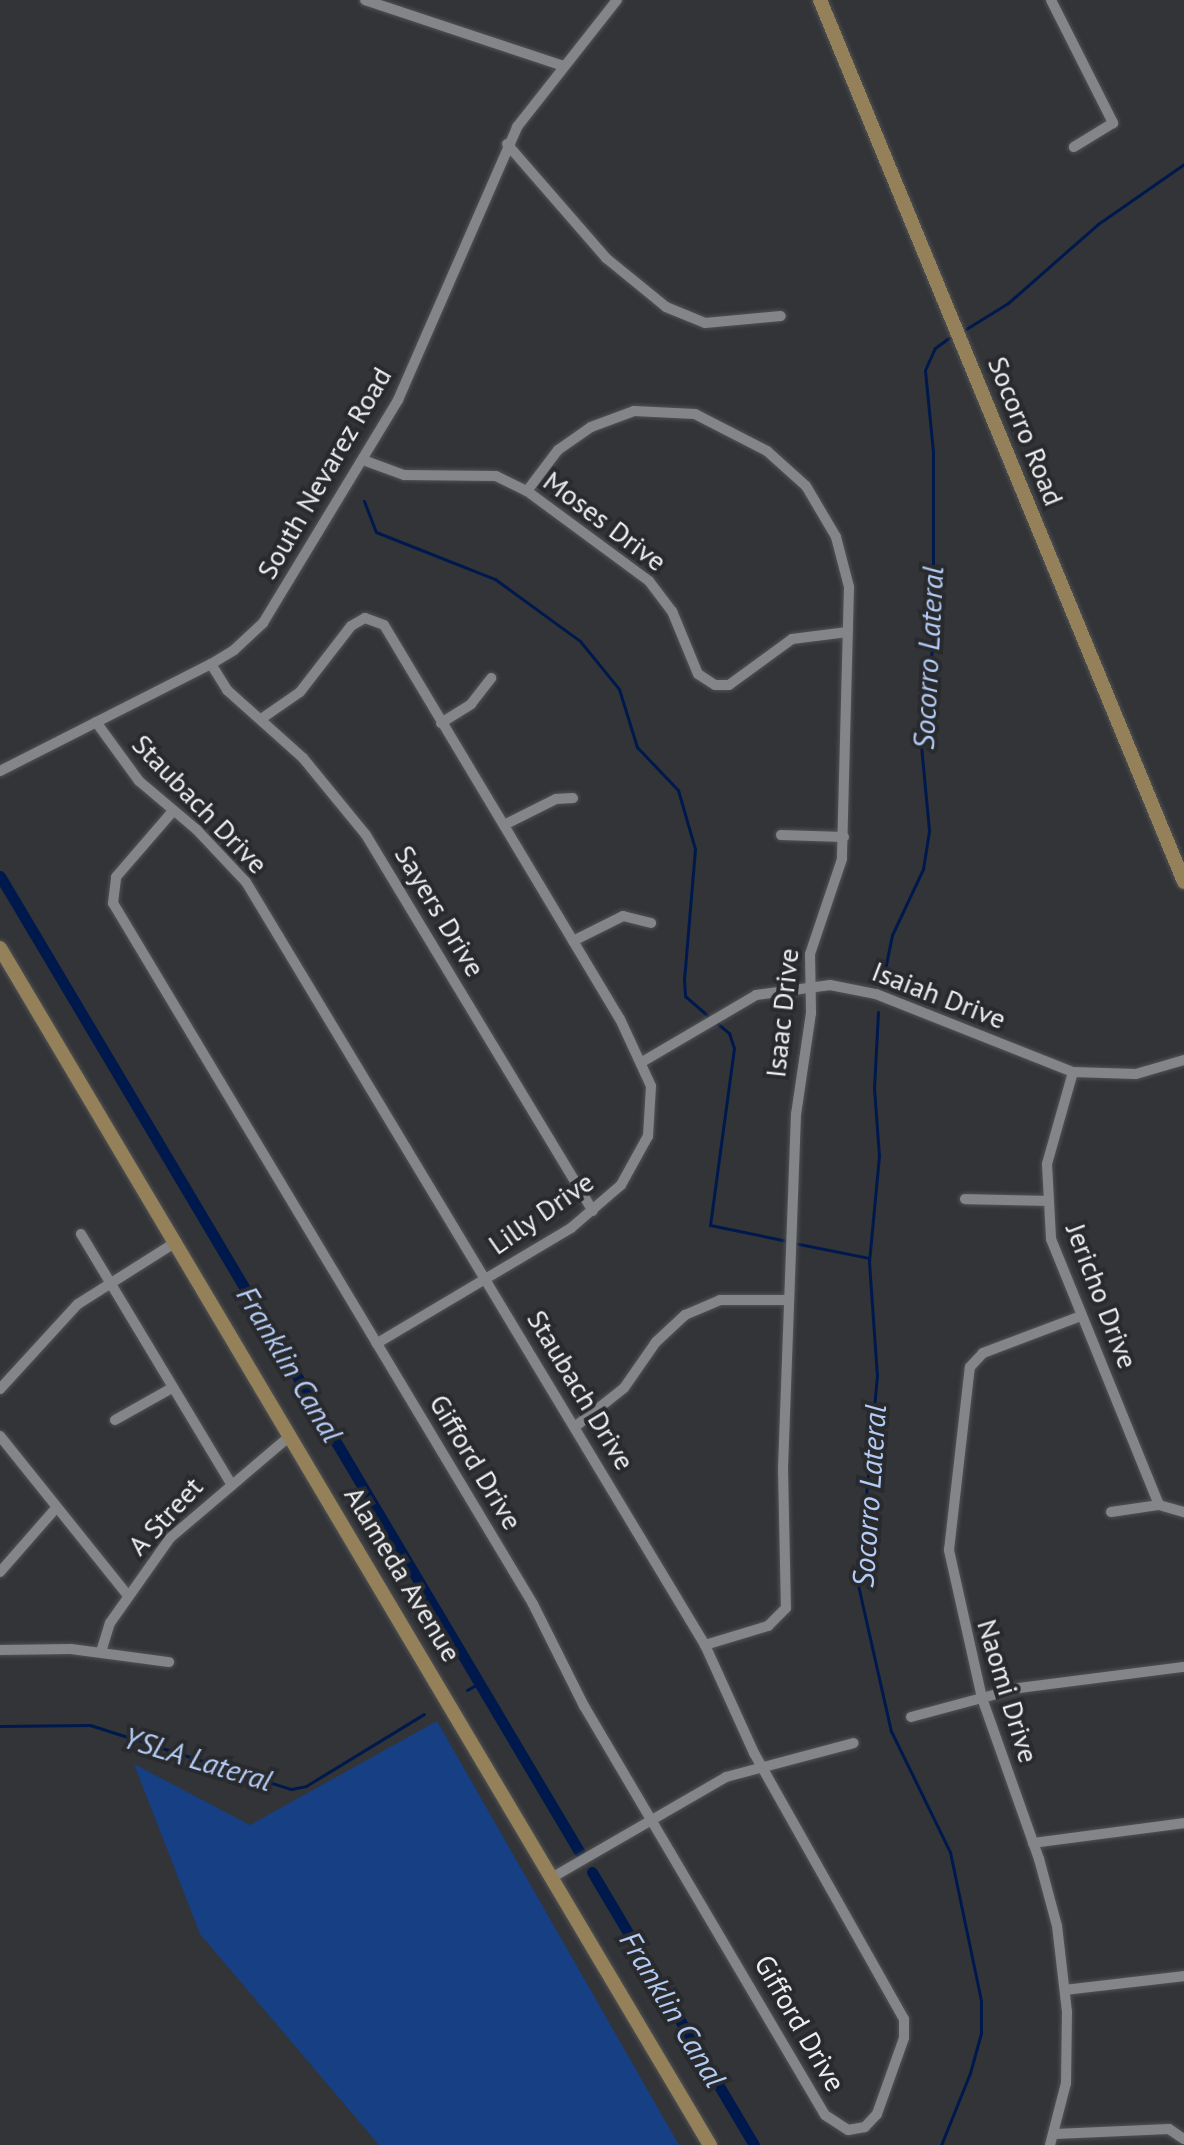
<!DOCTYPE html>
<html>
<head>
<meta charset="utf-8">
<style>
  body { margin:0 }
  #map { position:relative; width:1184px; height:2145px; overflow:hidden; background:#323437; font-family:"PT Sans",sans-serif }
  div>[style] { position:absolute }
  .green>* { inset:0; background:#163f84 }
  .stream>* { height:3px; margin:-1.5px; padding:0 1.5px; transform-origin:1.5px; border-radius:1.5px; background:#00194d }
  .canal>* { height:11px; margin:-5.5px; padding:0 5.5px; transform-origin:5.5px; border-radius:5.5px; background:#00194d }
  .roads { filter:drop-shadow(0 0 2px #515254) drop-shadow(0 0 2px #515254) }
  .minor>* { height:10px; margin:-5px; padding:0 5px; transform-origin:5px; border-radius:5px; background:#838588 }
  .major>* { height:14px; margin:-7px; padding:0 7px; transform-origin:7px; border-radius:7px; background:#958159 }
  span { translate:-50% -50%; white-space:nowrap; text-align:center; line-height:1.15; -webkit-text-stroke:8px #292a2d; paint-order:stroke }
  .street-label { font-size:28px; color:#ecedef }
  .water-label { font-size:30px; color:#b4ccf5; font-style:italic }
</style>
</head>
<body>
<div id="map">
  <div class="green">
    <i style="clip-path:polygon(437px 1721px,679px 2145px,379px 2145px,200px 1934px,134px 1764px,250px 1825px)"></i>
  </div>
  <div class="stream">
    <i style="left:966px;top:329px;width:49px;rotate:-31.8deg"></i>
    <i style="left:1008px;top:303px;width:120px;rotate:-41.3deg"></i>
    <i style="left:1098px;top:224px;width:105px;rotate:-34.9deg"></i>
    <i style="left:364px;top:501px;width:33px;rotate:69deg"></i>
    <i style="left:376px;top:532px;width:128px;rotate:21.6deg"></i>
    <i style="left:495px;top:579px;width:105px;rotate:36.1deg"></i>
    <i style="left:580px;top:641px;width:62px;rotate:50.9deg"></i>
    <i style="left:619px;top:689px;width:61px;rotate:72.8deg"></i>
    <i style="left:637px;top:747px;width:59px;rotate:46.4deg"></i>
    <i style="left:678px;top:790px;width:61px;rotate:73.9deg"></i>
    <i style="left:695px;top:849px;width:131px;rotate:94.8deg"></i>
    <i style="left:684px;top:980px;width:16px;rotate:86deg"></i>
    <i style="left:685px;top:996px;width:30px;rotate:41deg"></i>
    <i style="left:883px;top:979px;width:45px;rotate:-78.4deg"></i>
    <i style="left:892px;top:935px;width:73px;rotate:-64.8deg"></i>
    <i style="left:923px;top:869px;width:39px;rotate:-81deg"></i>
    <i style="left:929px;top:830px;width:95px;rotate:-95.4deg"></i>
    <i style="left:920px;top:735px;width:93px;rotate:-82deg"></i>
    <i style="left:933px;top:643px;width:191px;rotate:-90deg"></i>
    <i style="left:933px;top:452px;width:82px;rotate:-95.6deg"></i>
    <i style="left:925px;top:370px;width:24px;rotate:-66deg"></i>
    <i style="left:935px;top:348px;width:17px;rotate:-36deg"></i>
    <i style="left:878px;top:1012px;width:76px;rotate:93deg"></i>
    <i style="left:874px;top:1088px;width:68px;rotate:85.8deg"></i>
    <i style="left:879px;top:1156px;width:106px;rotate:95.4deg"></i>
    <i style="left:869px;top:1262px;width:113px;rotate:86deg"></i>
    <i style="left:877px;top:1375px;width:211px;rotate:95.2deg"></i>
    <i style="left:858px;top:1585px;width:150px;rotate:77.3deg"></i>
    <i style="left:891px;top:1731px;width:135px;rotate:64deg"></i>
    <i style="left:950px;top:1852px;width:152px;rotate:78.2deg"></i>
    <i style="left:981px;top:2001px;width:32px;rotate:90deg"></i>
    <i style="left:981px;top:2033px;width:41px;rotate:105.4deg"></i>
    <i style="left:970px;top:2073px;width:78px;rotate:111.9deg"></i>
    <i style="left:717px;top:1023px;width:16px;rotate:40deg"></i>
    <i style="left:729px;top:1033px;width:16px;rotate:72deg"></i>
    <i style="left:734px;top:1048px;width:179px;rotate:97.7deg"></i>
    <i style="left:710px;top:1225px;width:79px;rotate:11.7deg"></i>
    <i style="left:794px;top:1243px;width:76px;rotate:11.3deg"></i>
    <i style="left:467px;top:1690px;width:14px;rotate:-30deg"></i>
    <i style="left:0;top:1726px;width:90px;rotate:-0.6deg"></i>
    <i style="left:90px;top:1725px;width:211px;rotate:17.7deg"></i>
    <i style="left:291px;top:1789px;width:15px;rotate:-11deg"></i>
    <i style="left:306px;top:1786px;width:138px;rotate:-31.4deg"></i>
  </div>
  <div class="canal">
    <i style="left:0;top:876px;width:1134px;rotate:59.3deg"></i>
    <i style="left:592px;top:1872px;width:317px;rotate:59.3deg"></i>
  </div>
  <div class="roads">
    <div class="minor">
      <i style="left:365px;top:0;width:209px;rotate:18.4deg"></i>
      <i style="left:1051px;top:0;width:138px;rotate:63.2deg"></i>
      <i style="left:1113px;top:123px;width:46px;rotate:148.4deg"></i>
      <i style="left:507px;top:144px;width:151px;rotate:49deg"></i>
      <i style="left:606px;top:258px;width:77px;rotate:39.2deg"></i>
      <i style="left:666px;top:307px;width:42px;rotate:22.3deg"></i>
      <i style="left:705px;top:323px;width:76px;rotate:-5.3deg"></i>
      <i style="left:363px;top:460px;width:44px;rotate:20.1deg"></i>
      <i style="left:404px;top:475px;width:92px;rotate:0.6deg"></i>
      <i style="left:496px;top:476px;width:34px;rotate:26deg"></i>
      <i style="left:527px;top:491px;width:152px;rotate:36.4deg"></i>
      <i style="left:649px;top:581px;width:38px;rotate:53deg"></i>
      <i style="left:672px;top:611px;width:68px;rotate:67.6deg"></i>
      <i style="left:698px;top:674px;width:20px;rotate:33deg"></i>
      <i style="left:715px;top:685px;width:14px"></i>
      <i style="left:729px;top:685px;width:78px;rotate:-36.1deg"></i>
      <i style="left:792px;top:639px;width:56px;rotate:-7.1deg"></i>
      <i style="left:527px;top:491px;width:51px;rotate:-52.9deg"></i>
      <i style="left:558px;top:450px;width:40px;rotate:-34.9deg"></i>
      <i style="left:591px;top:427px;width:46px;rotate:-20.4deg"></i>
      <i style="left:634px;top:411px;width:61px;rotate:2.8deg"></i>
      <i style="left:695px;top:414px;width:81px;rotate:27.2deg"></i>
      <i style="left:767px;top:451px;width:52px;rotate:41.9deg"></i>
      <i style="left:806px;top:486px;width:59px;rotate:59.5deg"></i>
      <i style="left:836px;top:537px;width:52px;rotate:75.4deg"></i>
      <i style="left:849px;top:587px;width:272px;rotate:91.5deg"></i>
      <i style="left:842px;top:859px;width:100px;rotate:108.6deg"></i>
      <i style="left:810px;top:954px;width:59px;rotate:89deg"></i>
      <i style="left:811px;top:1013px;width:102px;rotate:98.4deg"></i>
      <i style="left:796px;top:1114px;width:354px;rotate:92.1deg"></i>
      <i style="left:783px;top:1468px;width:140px;rotate:88.8deg"></i>
      <i style="left:786px;top:1608px;width:25px;rotate:135deg"></i>
      <i style="left:768px;top:1626px;width:66px;rotate:163.2deg"></i>
      <i style="left:211px;top:664px;width:31px;rotate:58deg"></i>
      <i style="left:227px;top:690px;width:102px;rotate:41.8deg"></i>
      <i style="left:303px;top:758px;width:99px;rotate:50.7deg"></i>
      <i style="left:366px;top:835px;width:439px;rotate:58.9deg"></i>
      <i style="left:261px;top:719px;width:47px;rotate:-34.7deg"></i>
      <i style="left:300px;top:692px;width:83px;rotate:-52.3deg"></i>
      <i style="left:351px;top:626px;width:16px;rotate:-30deg"></i>
      <i style="left:365px;top:618px;width:20px;rotate:20deg"></i>
      <i style="left:384px;top:625px;width:459px;rotate:59.1deg"></i>
      <i style="left:620px;top:1019px;width:74px;rotate:65.2deg"></i>
      <i style="left:651px;top:1086px;width:50px;rotate:93.4deg"></i>
      <i style="left:648px;top:1136px;width:56px;rotate:118.9deg"></i>
      <i style="left:621px;top:1185px;width:66px;rotate:139.3deg"></i>
      <i style="left:571px;top:1228px;width:226px;rotate:149.3deg"></i>
      <i style="left:96px;top:722px;width:73px;rotate:53.9deg"></i>
      <i style="left:139px;top:781px;width:76px;rotate:40.2deg"></i>
      <i style="left:197px;top:830px;width:71px;rotate:46.7deg"></i>
      <i style="left:246px;top:882px;width:890px;rotate:58.97deg"></i>
      <i style="left:705px;top:1645px;width:119px;rotate:65.6deg"></i>
      <i style="left:754px;top:1753px;width:305px;rotate:60.6deg"></i>
      <i style="left:904px;top:2019px;width:19px;rotate:90deg"></i>
      <i style="left:904px;top:2038px;width:81px;rotate:109.6deg"></i>
      <i style="left:877px;top:2114px;width:18px;rotate:133deg"></i>
      <i style="left:865px;top:2127px;width:17px;rotate:170deg"></i>
      <i style="left:848px;top:2130px;width:27px;rotate:-147deg"></i>
      <i style="left:825px;top:2115px;width:475px;rotate:-120.5deg"></i>
      <i style="left:584px;top:1706px;width:114px;rotate:-116.6deg"></i>
      <i style="left:533px;top:1604px;width:817px;rotate:-120.93deg"></i>
      <i style="left:113px;top:903px;width:26px;rotate:-83deg"></i>
      <i style="left:116px;top:877px;width:87px;rotate:-49.2deg"></i>
      <i style="left:441px;top:723px;width:36px;rotate:-32deg"></i>
      <i style="left:471px;top:704px;width:33px;rotate:-52deg"></i>
      <i style="left:0;top:771px;width:237px;rotate:-26.9deg"></i>
      <i style="left:211px;top:664px;width:27px;rotate:-31deg"></i>
      <i style="left:234px;top:650px;width:40px;rotate:-43deg"></i>
      <i style="left:263px;top:623px;width:261px;rotate:-58.8deg"></i>
      <i style="left:398px;top:400px;width:298px;rotate:-66.4deg"></i>
      <i style="left:517px;top:127px;width:162px;rotate:-51.8deg"></i>
      <i style="left:504px;top:825px;width:58px;rotate:-26.6deg"></i>
      <i style="left:556px;top:799px;width:17px;rotate:-3deg"></i>
      <i style="left:781px;top:835px;width:63px;rotate:1.8deg"></i>
      <i style="left:573px;top:941px;width:56px;rotate:-26.6deg"></i>
      <i style="left:623px;top:916px;width:29px;rotate:14deg"></i>
      <i style="left:642px;top:1062px;width:132px;rotate:-30.4deg"></i>
      <i style="left:756px;top:995px;width:75px;rotate:-7.7deg"></i>
      <i style="left:830px;top:985px;width:47px;rotate:11.1deg"></i>
      <i style="left:876px;top:994px;width:212px;rotate:21.6deg"></i>
      <i style="left:1073px;top:1072px;width:63px;rotate:1.8deg"></i>
      <i style="left:1136px;top:1074px;width:50px;rotate:-16.3deg"></i>
      <i style="left:1073px;top:1072px;width:96px;rotate:105.8deg"></i>
      <i style="left:1047px;top:1164px;width:75px;rotate:86.9deg"></i>
      <i style="left:1051px;top:1239px;width:287px;rotate:67.9deg"></i>
      <i style="left:1159px;top:1505px;width:26px;rotate:16deg"></i>
      <i style="left:965px;top:1199px;width:80px;rotate:1.4deg"></i>
      <i style="left:81px;top:1234px;width:289px;rotate:59deg"></i>
      <i style="left:0;top:1389px;width:115px;rotate:-47.5deg"></i>
      <i style="left:78px;top:1304px;width:116px;rotate:-32.3deg"></i>
      <i style="left:115px;top:1420px;width:65px;rotate:-29.3deg"></i>
      <i style="left:576px;top:1426px;width:61px;rotate:-38.4deg"></i>
      <i style="left:624px;top:1388px;width:56px;rotate:-55.2deg"></i>
      <i style="left:656px;top:1342px;width:40px;rotate:-43deg"></i>
      <i style="left:685px;top:1315px;width:38px;rotate:-23deg"></i>
      <i style="left:720px;top:1300px;width:69px"></i>
      <i style="left:0;top:1436px;width:205px;rotate:51.3deg"></i>
      <i style="left:1111px;top:1512px;width:49px;rotate:-8.3deg"></i>
      <i style="left:0;top:1572px;width:85px;rotate:-48.8deg"></i>
      <i style="left:0;top:1650px;width:71px;rotate:-0.8deg"></i>
      <i style="left:71px;top:1649px;width:99px;rotate:7.6deg"></i>
      <i style="left:101px;top:1652px;width:30px;rotate:-73deg"></i>
      <i style="left:110px;top:1623px;width:104px;rotate:-54.8deg"></i>
      <i style="left:170px;top:1538px;width:159px;rotate:-40.4deg"></i>
      <i style="left:911px;top:1717px;width:112px;rotate:-15deg"></i>
      <i style="left:1019px;top:1688px;width:166px;rotate:-7.3deg"></i>
      <i style="left:1033px;top:1843px;width:152px;rotate:-7.5deg"></i>
      <i style="left:553px;top:1877px;width:200px;rotate:-30deg"></i>
      <i style="left:726px;top:1777px;width:132px;rotate:-14.9deg"></i>
      <i style="left:1065px;top:1990px;width:120px;rotate:-6.7deg"></i>
      <i style="left:1055px;top:2134px;width:114px;rotate:-2.5deg"></i>
      <i style="left:1169px;top:2129px;width:18px;rotate:34deg"></i>
      <i style="left:1050px;top:2145px;width:64px;rotate:-75.5deg"></i>
      <i style="left:1066px;top:2083px;width:71px;rotate:-89.2deg"></i>
      <i style="left:1067px;top:2012px;width:87px;rotate:-96.6deg"></i>
      <i style="left:1057px;top:1926px;width:69px;rotate:-105deg"></i>
      <i style="left:1039px;top:1859px;width:171px;rotate:-109.5deg"></i>
      <i style="left:982px;top:1698px;width:152px;rotate:-102.6deg"></i>
      <i style="left:949px;top:1550px;width:184px;rotate:-83.5deg"></i>
      <i style="left:970px;top:1367px;width:19px;rotate:-47deg"></i>
      <i style="left:983px;top:1353px;width:105px;rotate:-20.7deg"></i>
    </div>
    <div class="major">
      <i style="left:820px;top:0;width:954px;rotate:67.57deg"></i>
      <i style="left:0;top:948px;width:1392px;rotate:59.33deg"></i>
    </div>
  </div>
  <div class="street-label">
    <span style="left:1026px;top:431px;rotate:68deg">Socorro Road</span>
    <span style="left:324px;top:473px;rotate:-60deg">South Nevarez Road</span>
    <span style="left:605px;top:521px;rotate:37deg">Moses Drive</span>
    <span style="left:200px;top:804px;rotate:46deg">Staubach Drive</span>
    <span style="left:440px;top:911px;rotate:59deg">Sayers Drive</span>
    <span style="left:939px;top:995px;rotate:21deg">Isaiah Drive</span>
    <span style="left:782px;top:1013px;rotate:-84deg">Isaac Drive</span>
    <span style="left:541px;top:1213px;rotate:-35deg">Lilly Drive</span>
    <span style="left:1102px;top:1296px;rotate:69deg">Jericho Drive</span>
    <span style="left:581px;top:1390px;rotate:59deg">Staubach Drive</span>
    <span style="left:476px;top:1462px;rotate:59deg">Gifford Drive</span>
    <span style="left:165px;top:1516px;rotate:-47deg">A Street</span>
    <span style="left:403px;top:1574px;rotate:59deg">Alameda Avenue</span>
    <span style="left:1008px;top:1691px;rotate:73deg">Naomi Drive</span>
    <span style="left:800px;top:2023px;rotate:60deg">Gifford Drive</span>
  </div>
  <div class="water-label">
    <span style="left:928px;top:658px;rotate:-87deg">Socorro Lateral</span>
    <span style="left:290px;top:1364px;rotate:59deg">Franklin Canal</span>
    <span style="left:869px;top:1496px;rotate:-86deg">Socorro Lateral</span>
    <span style="left:198px;top:1759px;rotate:17deg">YSLA Lateral</span>
    <span style="left:673px;top:2009px;rotate:59deg">Franklin Canal</span>
  </div>
</div>
</body>
</html>
